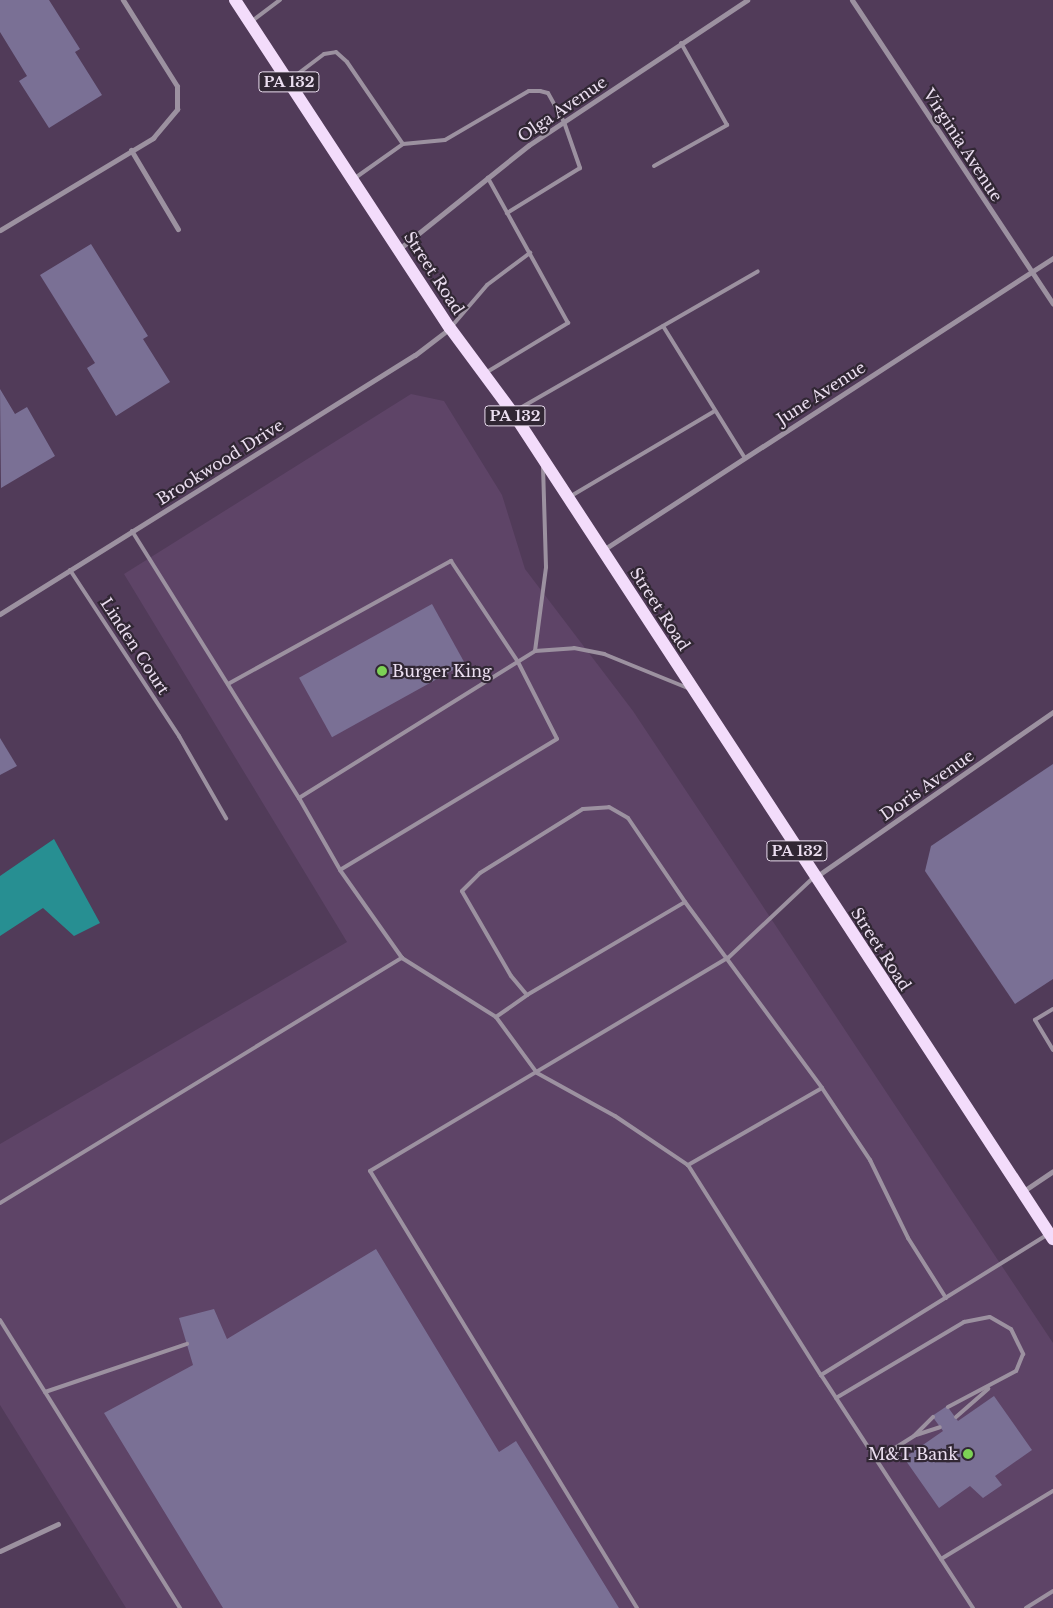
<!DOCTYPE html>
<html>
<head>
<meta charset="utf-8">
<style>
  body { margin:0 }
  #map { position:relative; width:1053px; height:1608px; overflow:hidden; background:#513b59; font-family:"Libre Baskerville",serif }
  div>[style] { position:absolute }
  .built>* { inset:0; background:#5e4467 }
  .water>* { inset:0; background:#278f92 }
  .building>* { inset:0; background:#7a7095; transform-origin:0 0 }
  .service>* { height:4px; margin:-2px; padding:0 2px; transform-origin:2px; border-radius:2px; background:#9c91a0 }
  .minor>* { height:5px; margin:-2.5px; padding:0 2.5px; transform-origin:2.5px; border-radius:2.5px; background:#9c91a0 }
  .primary>* { height:12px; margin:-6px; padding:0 6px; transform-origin:6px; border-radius:6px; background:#f3dcfb }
  .dots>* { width:14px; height:14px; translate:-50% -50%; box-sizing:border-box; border:2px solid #312734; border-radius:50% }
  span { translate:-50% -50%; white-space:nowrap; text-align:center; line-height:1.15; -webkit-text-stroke:4.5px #312734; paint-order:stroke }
  .shield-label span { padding:1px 4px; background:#312734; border:1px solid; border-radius:4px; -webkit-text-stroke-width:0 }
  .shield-label { font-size:15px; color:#ebdef0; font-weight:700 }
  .street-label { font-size:16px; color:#ebdef0 }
  .poi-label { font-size:16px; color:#ebdef0 }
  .left { translate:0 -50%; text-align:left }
  .right { translate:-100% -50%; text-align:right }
</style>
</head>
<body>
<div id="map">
  <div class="built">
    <i style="clip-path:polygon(411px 394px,444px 401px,502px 495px,525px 569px,633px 711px,1053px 1343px,1053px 1608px,126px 1608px,0 1405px,0 1144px,347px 942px,124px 574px)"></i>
  </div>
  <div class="water">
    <i style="clip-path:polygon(54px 839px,100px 923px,74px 936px,43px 908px,0 936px,0 876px)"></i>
  </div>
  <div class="building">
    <i style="clip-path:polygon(0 0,49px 0,80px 49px,75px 52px,102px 95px,49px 128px,19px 81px,27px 76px,0 32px)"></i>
    <i style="clip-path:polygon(91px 244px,148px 336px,143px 339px,170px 382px,116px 416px,87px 368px,95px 363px,40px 275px)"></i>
    <i style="clip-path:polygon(0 389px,15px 414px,27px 407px,55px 456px,1px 488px)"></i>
    <i style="left:432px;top:604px;width:68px;height:152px;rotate:61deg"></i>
    <i style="clip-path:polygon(0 738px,17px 766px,0 775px)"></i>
    <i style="clip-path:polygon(1053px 764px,1053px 979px,1015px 1004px,925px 871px,931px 846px)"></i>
    <i style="clip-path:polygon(376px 1249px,499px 1452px,516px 1441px,619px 1608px,223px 1608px,104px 1413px,193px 1365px,179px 1318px,214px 1309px,227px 1339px)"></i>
    <i style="clip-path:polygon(994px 1396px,1032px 1450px,995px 1476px,1002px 1485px,983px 1498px,970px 1486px,939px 1508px,904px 1458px,943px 1431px,932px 1416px,947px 1406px,958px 1421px)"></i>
  </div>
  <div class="service">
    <i style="left:252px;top:21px;width:35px;rotate:-37deg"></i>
    <i style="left:291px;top:79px;width:41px;rotate:-37.1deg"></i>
    <i style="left:324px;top:54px;width:12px;rotate:-9deg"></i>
    <i style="left:336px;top:52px;width:15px;rotate:42deg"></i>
    <i style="left:347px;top:62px;width:99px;rotate:55.7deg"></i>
    <i style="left:654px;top:166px;width:84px;rotate:-29.3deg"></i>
    <i style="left:727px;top:125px;width:94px;rotate:-119.3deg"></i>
    <i style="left:355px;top:178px;width:59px;rotate:-35.3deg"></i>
    <i style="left:403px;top:144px;width:42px;rotate:-5.4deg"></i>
    <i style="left:445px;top:140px;width:97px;rotate:-30.3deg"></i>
    <i style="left:529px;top:91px;width:11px"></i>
    <i style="left:540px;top:91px;width:8px;rotate:14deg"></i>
    <i style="left:548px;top:93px;width:33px;rotate:61deg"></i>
    <i style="left:564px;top:122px;width:49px;rotate:70.8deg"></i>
    <i style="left:580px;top:168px;width:86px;rotate:148.3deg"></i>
    <i style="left:452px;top:326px;width:54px;rotate:-49.5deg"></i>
    <i style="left:487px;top:285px;width:54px;rotate:-36.7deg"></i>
    <i style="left:663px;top:326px;width:155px;rotate:58.2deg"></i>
    <i style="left:487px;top:372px;width:95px;rotate:-31.2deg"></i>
    <i style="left:568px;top:323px;width:166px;rotate:-118.9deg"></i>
    <i style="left:515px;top:411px;width:280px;rotate:-29.9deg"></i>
    <i style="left:571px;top:496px;width:167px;rotate:-30.6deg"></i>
    <i style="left:132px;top:531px;width:315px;rotate:58deg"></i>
    <i style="left:299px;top:798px;width:83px;rotate:60.3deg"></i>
    <i style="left:340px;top:870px;width:108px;rotate:54.8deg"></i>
    <i style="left:402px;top:958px;width:111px;rotate:32.1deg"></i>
    <i style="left:496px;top:1017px;width:69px;rotate:53.8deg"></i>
    <i style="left:537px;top:1073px;width:89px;rotate:28.9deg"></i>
    <i style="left:615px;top:1116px;width:88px;rotate:33.9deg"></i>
    <i style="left:70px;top:570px;width:199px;rotate:56.7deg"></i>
    <i style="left:179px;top:736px;width:95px;rotate:60.2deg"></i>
    <i style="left:535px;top:651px;width:85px;rotate:-82.5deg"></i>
    <i style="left:546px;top:567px;width:101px;rotate:-91.7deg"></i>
    <i style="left:228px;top:684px;width:255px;rotate:-28.9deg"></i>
    <i style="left:451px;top:561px;width:121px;rotate:56.4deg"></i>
    <i style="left:518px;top:662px;width:86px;rotate:63.1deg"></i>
    <i style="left:557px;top:739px;width:253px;rotate:148.9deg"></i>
    <i style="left:299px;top:798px;width:278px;rotate:-31.9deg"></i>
    <i style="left:535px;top:651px;width:39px;rotate:-4deg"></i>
    <i style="left:574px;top:648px;width:31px;rotate:11deg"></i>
    <i style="left:604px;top:654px;width:93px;rotate:22.1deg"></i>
    <i style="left:527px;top:995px;width:25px;rotate:-130deg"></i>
    <i style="left:511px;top:976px;width:98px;rotate:-120deg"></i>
    <i style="left:462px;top:891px;width:25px;rotate:-45deg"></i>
    <i style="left:480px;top:873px;width:121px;rotate:-31.9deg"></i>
    <i style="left:583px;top:809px;width:26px;rotate:-4deg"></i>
    <i style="left:609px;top:807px;width:22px;rotate:30deg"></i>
    <i style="left:628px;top:818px;width:102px;rotate:55.8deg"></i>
    <i style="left:685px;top:902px;width:231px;rotate:53.6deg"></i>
    <i style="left:822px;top:1088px;width:155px;rotate:150.1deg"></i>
    <i style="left:688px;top:1165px;width:249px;rotate:57.7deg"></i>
    <i style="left:1053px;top:1009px;width:21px;rotate:149deg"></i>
    <i style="left:1035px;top:1020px;width:35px;rotate:59deg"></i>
    <i style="left:496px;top:1017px;width:38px;rotate:-35deg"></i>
    <i style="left:527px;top:995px;width:183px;rotate:-30.5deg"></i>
    <i style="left:822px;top:1088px;width:87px;rotate:56.3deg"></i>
    <i style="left:870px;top:1160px;width:87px;rotate:64deg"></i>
    <i style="left:908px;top:1238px;width:71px;rotate:57.7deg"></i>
    <i style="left:0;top:1203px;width:471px;rotate:-31.4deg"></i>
    <i style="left:0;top:1320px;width:340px;rotate:58deg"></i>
    <i style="left:45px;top:1392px;width:150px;rotate:-18.7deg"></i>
    <i style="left:836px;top:1398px;width:149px;rotate:-30.7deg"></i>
    <i style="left:964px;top:1322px;width:26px;rotate:-11deg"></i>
    <i style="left:990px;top:1317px;width:24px;rotate:30deg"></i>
    <i style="left:1011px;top:1329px;width:28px;rotate:64deg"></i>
    <i style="left:1023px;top:1354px;width:18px;rotate:112deg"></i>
    <i style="left:1016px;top:1371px;width:77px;rotate:152.1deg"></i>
    <i style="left:956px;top:1417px;width:43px;rotate:-41.2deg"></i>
    <i style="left:916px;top:1435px;width:25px;rotate:-18deg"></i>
    <i style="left:876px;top:1460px;width:45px;rotate:-32.3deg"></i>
    <i style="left:914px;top:1436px;width:27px;rotate:-45deg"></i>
    <i style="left:941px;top:1559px;width:131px;rotate:-31.3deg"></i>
    <i style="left:637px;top:1608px;width:512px;rotate:-121.42deg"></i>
    <i style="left:370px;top:1171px;width:417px;rotate:-30.8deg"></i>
    <i style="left:728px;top:958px;width:117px;rotate:-43.3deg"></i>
    <i style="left:973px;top:1608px;width:278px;rotate:-123.1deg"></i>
    <i style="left:821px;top:1375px;width:267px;rotate:-31.8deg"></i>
    <i style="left:1026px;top:1608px;width:32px;rotate:-32deg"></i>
  </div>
  <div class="minor">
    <i style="left:852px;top:0;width:364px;rotate:56.5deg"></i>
    <i style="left:131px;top:150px;width:92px;rotate:59.3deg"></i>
    <i style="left:0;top:230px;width:179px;rotate:-31deg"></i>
    <i style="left:153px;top:138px;width:38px;rotate:-50deg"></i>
    <i style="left:177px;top:109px;width:23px;rotate:-90deg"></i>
    <i style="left:177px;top:86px;width:102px;rotate:-122.1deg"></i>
    <i style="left:399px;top:249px;width:166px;rotate:-38.7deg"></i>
    <i style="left:529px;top:145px;width:262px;rotate:-33.6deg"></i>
    <i style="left:603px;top:550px;width:536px;rotate:-32.98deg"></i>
    <i style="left:0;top:614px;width:489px;rotate:-32deg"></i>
    <i style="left:415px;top:355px;width:43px;rotate:-37.4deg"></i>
    <i style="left:817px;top:876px;width:287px;rotate:-34.8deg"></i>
    <i style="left:1022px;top:1192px;width:37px;rotate:-34deg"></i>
    <i style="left:0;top:1551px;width:64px;rotate:-25deg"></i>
  </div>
  <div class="primary">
    <i style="left:235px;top:0;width:392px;rotate:56.8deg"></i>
    <i style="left:450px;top:328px;width:106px;rotate:53.5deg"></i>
    <i style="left:513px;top:413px;width:987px;rotate:56.83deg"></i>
  </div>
  <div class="dots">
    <i style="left:382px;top:671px;background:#7cd155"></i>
    <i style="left:968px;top:1454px;background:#7cd155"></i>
  </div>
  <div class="shield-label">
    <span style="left:289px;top:82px">PA 132</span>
    <span style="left:515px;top:416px">PA 132</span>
    <span style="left:797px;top:851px">PA 132</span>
  </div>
  <div class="street-label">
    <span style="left:562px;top:109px;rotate:-34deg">Olga Avenue</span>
    <span style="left:963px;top:145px;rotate:57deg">Virginia Avenue</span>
    <span style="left:434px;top:273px;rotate:57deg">Street Road</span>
    <span style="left:821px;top:393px;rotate:-33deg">June Avenue</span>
    <span style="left:220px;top:462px;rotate:-32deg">Brookwood Drive</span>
    <span style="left:660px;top:609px;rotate:57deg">Street Road</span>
    <span style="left:135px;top:646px;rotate:57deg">Linden Court</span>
    <span style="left:927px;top:785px;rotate:-35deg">Doris Avenue</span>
    <span style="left:881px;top:949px;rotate:57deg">Street Road</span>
  </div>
  <div class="poi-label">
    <span class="left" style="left:392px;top:671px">Burger King</span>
    <span class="right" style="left:958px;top:1454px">M&amp;T Bank</span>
  </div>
</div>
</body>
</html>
